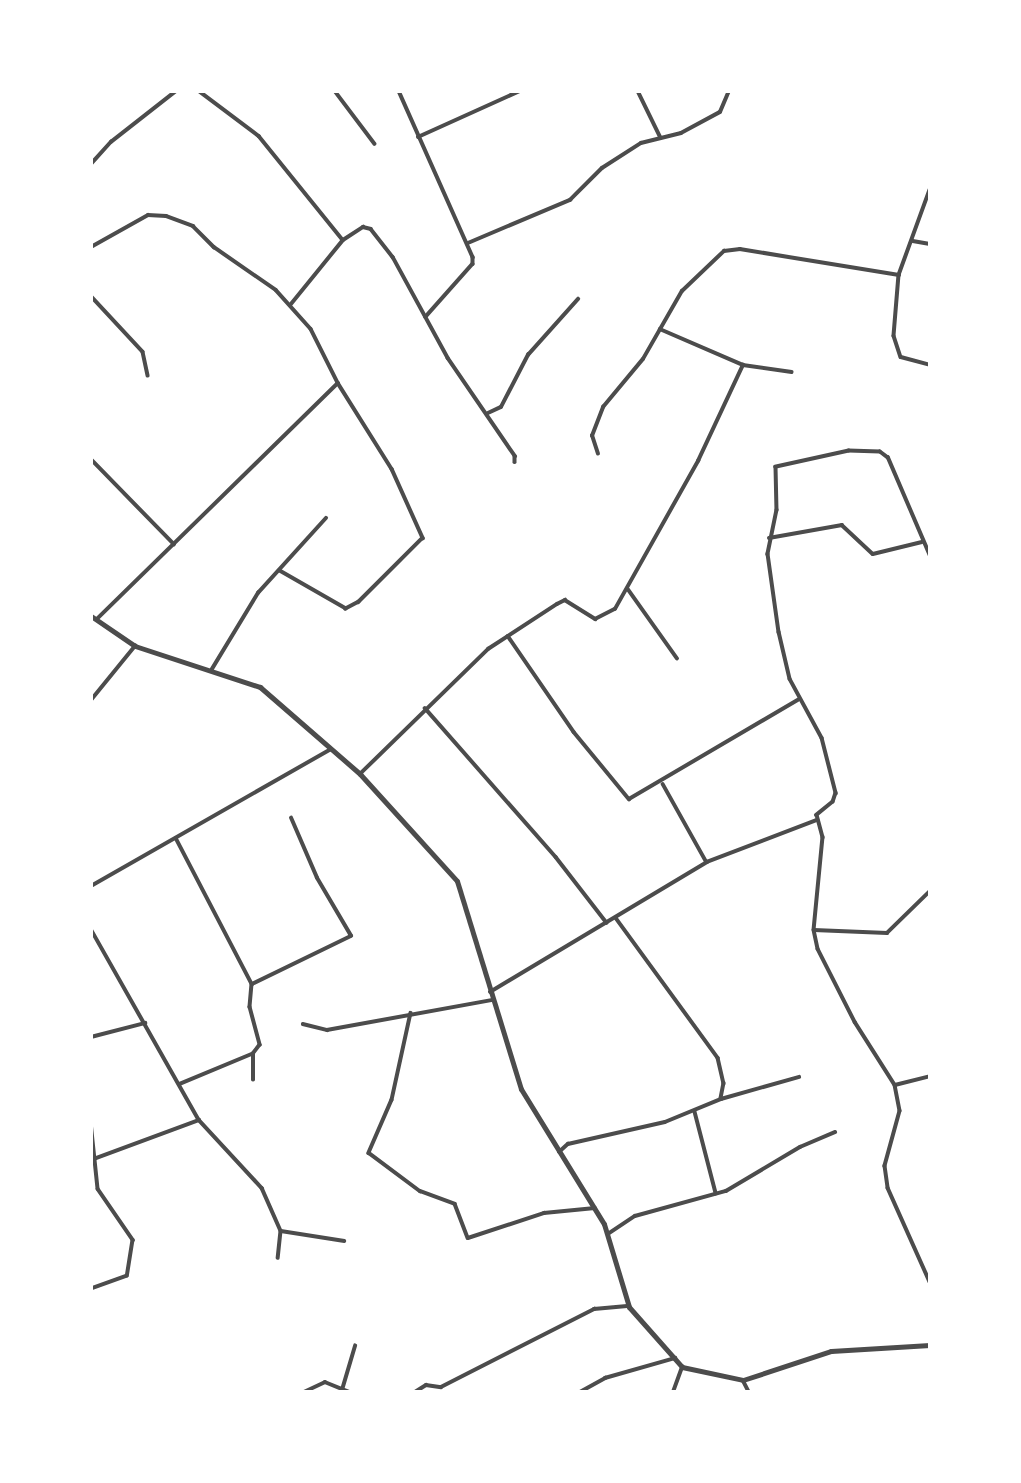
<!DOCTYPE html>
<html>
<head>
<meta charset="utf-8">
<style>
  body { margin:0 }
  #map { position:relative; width:1021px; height:1483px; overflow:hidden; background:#fff; font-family:Lora,serif }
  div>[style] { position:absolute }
  .minor>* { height:3.5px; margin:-1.75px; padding:0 1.75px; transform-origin:1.75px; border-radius:1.75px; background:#4c4c4c }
  .tertiary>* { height:5px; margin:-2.5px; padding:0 2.5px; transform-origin:2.5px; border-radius:2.5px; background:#4c4c4c }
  span { translate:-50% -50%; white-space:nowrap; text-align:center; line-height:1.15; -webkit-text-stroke:7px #fff; paint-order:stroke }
  .frame { position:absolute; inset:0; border:93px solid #fff; pointer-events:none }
</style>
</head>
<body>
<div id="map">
  <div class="minor">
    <i style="left:199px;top:91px;width:75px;rotate:36.9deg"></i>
    <i style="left:259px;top:136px;width:132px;rotate:51.1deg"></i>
    <i style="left:335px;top:91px;width:66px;rotate:53deg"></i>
    <i style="left:399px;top:91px;width:182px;rotate:66deg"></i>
    <i style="left:473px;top:257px;width:7px;rotate:90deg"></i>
    <i style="left:473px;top:264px;width:71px;rotate:131.6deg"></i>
    <i style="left:638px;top:91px;width:52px;rotate:63.9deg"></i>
    <i style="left:418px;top:137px;width:112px;rotate:-24.3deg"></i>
    <i style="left:91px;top:164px;width:30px;rotate:-48deg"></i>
    <i style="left:111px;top:142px;width:83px;rotate:-38.1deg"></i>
    <i style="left:930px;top:190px;width:90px;rotate:110deg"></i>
    <i style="left:899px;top:275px;width:61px;rotate:94.7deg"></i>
    <i style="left:894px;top:336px;width:22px;rotate:72deg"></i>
    <i style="left:901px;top:357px;width:30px;rotate:15deg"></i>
    <i style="left:913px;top:241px;width:17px;rotate:10deg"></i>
    <i style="left:468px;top:243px;width:111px;rotate:-22.9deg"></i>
    <i style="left:570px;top:200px;width:45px;rotate:-45deg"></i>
    <i style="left:602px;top:168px;width:46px;rotate:-32.7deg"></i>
    <i style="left:641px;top:143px;width:41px;rotate:-14deg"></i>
    <i style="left:681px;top:133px;width:44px;rotate:-28.3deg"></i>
    <i style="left:720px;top:112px;width:23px;rotate:-67deg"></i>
    <i style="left:91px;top:247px;width:65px;rotate:-29.3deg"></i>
    <i style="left:148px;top:215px;width:18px;rotate:3deg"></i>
    <i style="left:166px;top:216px;width:29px;rotate:20deg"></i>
    <i style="left:193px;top:226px;width:30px;rotate:45deg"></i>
    <i style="left:214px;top:247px;width:75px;rotate:34.7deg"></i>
    <i style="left:276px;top:290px;width:52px;rotate:48.1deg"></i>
    <i style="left:311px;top:329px;width:60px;rotate:63.4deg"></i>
    <i style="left:338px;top:383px;width:102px;rotate:57.9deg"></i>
    <i style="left:392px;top:469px;width:76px;rotate:65.8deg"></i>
    <i style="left:423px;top:538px;width:91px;rotate:135deg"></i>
    <i style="left:359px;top:602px;width:15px;rotate:152deg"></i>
    <i style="left:346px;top:609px;width:76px;rotate:-150.1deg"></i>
    <i style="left:91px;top:296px;width:76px;rotate:47.1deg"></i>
    <i style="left:143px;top:352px;width:24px;rotate:78deg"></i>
    <i style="left:291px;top:304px;width:82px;rotate:-50.9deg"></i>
    <i style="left:343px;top:240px;width:24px;rotate:-33deg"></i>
    <i style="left:363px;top:227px;width:8px;rotate:14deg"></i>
    <i style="left:371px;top:229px;width:36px;rotate:52deg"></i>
    <i style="left:393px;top:257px;width:115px;rotate:61.4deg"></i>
    <i style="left:448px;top:358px;width:119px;rotate:55.6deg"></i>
    <i style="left:515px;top:456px;width:6px;rotate:90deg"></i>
    <i style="left:660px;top:329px;width:90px;rotate:23.4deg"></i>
    <i style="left:743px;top:365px;width:49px;rotate:8.1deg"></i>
    <i style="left:488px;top:413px;width:14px;rotate:-25deg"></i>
    <i style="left:501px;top:407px;width:59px;rotate:-62.6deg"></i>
    <i style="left:528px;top:355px;width:75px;rotate:-48.2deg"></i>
    <i style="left:598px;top:454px;width:19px;rotate:-108deg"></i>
    <i style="left:592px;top:436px;width:31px;rotate:-69deg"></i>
    <i style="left:603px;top:407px;width:62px;rotate:-50.2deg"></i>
    <i style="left:643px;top:359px;width:78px;rotate:-60.2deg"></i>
    <i style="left:682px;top:291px;width:58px;rotate:-43.6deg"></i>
    <i style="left:724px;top:251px;width:16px;rotate:-7deg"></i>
    <i style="left:740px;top:249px;width:161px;rotate:9.3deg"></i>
    <i style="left:91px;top:459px;width:119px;rotate:45.7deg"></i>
    <i style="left:769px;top:538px;width:74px;rotate:-10.1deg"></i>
    <i style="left:842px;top:525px;width:42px;rotate:43.1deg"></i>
    <i style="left:873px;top:554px;width:50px;rotate:-13.8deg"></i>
    <i style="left:930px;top:556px;width:107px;rotate:-113.2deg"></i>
    <i style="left:888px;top:458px;width:10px;rotate:-143deg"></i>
    <i style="left:880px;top:452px;width:31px;rotate:-178deg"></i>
    <i style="left:849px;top:451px;width:75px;rotate:167.6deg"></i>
    <i style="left:776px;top:467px;width:43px;rotate:88.7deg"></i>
    <i style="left:777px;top:510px;width:45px;rotate:101.6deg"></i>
    <i style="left:768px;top:554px;width:79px;rotate:82deg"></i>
    <i style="left:779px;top:632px;width:48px;rotate:76.8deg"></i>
    <i style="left:790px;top:679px;width:67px;rotate:61.5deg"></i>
    <i style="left:822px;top:738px;width:57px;rotate:75.7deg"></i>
    <i style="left:836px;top:793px;width:9px;rotate:108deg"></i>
    <i style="left:833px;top:802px;width:21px;rotate:141deg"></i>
    <i style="left:817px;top:815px;width:23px;rotate:75deg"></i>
    <i style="left:823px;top:837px;width:93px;rotate:95.5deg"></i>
    <i style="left:814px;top:930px;width:19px;rotate:78deg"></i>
    <i style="left:818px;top:949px;width:82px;rotate:63.1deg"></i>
    <i style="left:855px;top:1022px;width:75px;rotate:57.6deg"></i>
    <i style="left:895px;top:1085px;width:26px;rotate:79deg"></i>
    <i style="left:900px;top:1111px;width:57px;rotate:105.3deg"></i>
    <i style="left:885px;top:1166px;width:22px;rotate:82deg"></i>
    <i style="left:888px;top:1188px;width:103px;rotate:65.9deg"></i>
    <i style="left:628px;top:589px;width:85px;rotate:54.6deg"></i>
    <i style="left:97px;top:619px;width:337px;rotate:-44.4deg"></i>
    <i style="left:508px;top:636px;width:116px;rotate:55.5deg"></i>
    <i style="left:574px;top:732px;width:87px;rotate:50.6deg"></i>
    <i style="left:629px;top:799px;width:196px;rotate:-30.4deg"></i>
    <i style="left:212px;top:669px;width:89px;rotate:-58.8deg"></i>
    <i style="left:258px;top:593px;width:101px;rotate:-47.8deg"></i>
    <i style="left:91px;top:700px;width:70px;rotate:-50.8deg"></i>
    <i style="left:425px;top:708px;width:198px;rotate:48.7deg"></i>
    <i style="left:556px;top:857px;width:83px;rotate:52.3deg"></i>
    <i style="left:360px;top:774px;width:179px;rotate:-44.3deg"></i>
    <i style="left:488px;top:649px;width:82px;rotate:-33.1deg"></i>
    <i style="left:557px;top:604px;width:9px;rotate:-27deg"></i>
    <i style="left:565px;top:600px;width:36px;rotate:32deg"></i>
    <i style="left:595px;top:619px;width:22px;rotate:-27deg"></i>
    <i style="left:615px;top:609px;width:170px;rotate:-60.7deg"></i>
    <i style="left:698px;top:461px;width:106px;rotate:-64.9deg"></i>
    <i style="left:663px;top:784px;width:88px;rotate:60.8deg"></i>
    <i style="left:176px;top:838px;width:165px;rotate:62.5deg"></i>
    <i style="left:252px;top:984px;width:23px;rotate:95deg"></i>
    <i style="left:250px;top:1007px;width:39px;rotate:75deg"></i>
    <i style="left:260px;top:1045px;width:11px;rotate:128deg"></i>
    <i style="left:253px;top:1054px;width:78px;rotate:157.4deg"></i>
    <i style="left:91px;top:886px;width:276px;rotate:-29.7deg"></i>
    <i style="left:616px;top:918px;width:173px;rotate:53.9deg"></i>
    <i style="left:718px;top:1058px;width:26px;rotate:77deg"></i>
    <i style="left:724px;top:1083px;width:16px;rotate:101deg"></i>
    <i style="left:91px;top:929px;width:219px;rotate:60.5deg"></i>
    <i style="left:199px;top:1120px;width:93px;rotate:47.2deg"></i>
    <i style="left:262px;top:1188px;width:47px;rotate:66.2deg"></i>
    <i style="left:281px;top:1231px;width:27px;rotate:96deg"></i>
    <i style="left:814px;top:930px;width:73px;rotate:2.4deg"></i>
    <i style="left:887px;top:933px;width:60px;rotate:-44.3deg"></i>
    <i style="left:252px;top:984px;width:110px;rotate:-25.9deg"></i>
    <i style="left:351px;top:936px;width:67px;rotate:-120.4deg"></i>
    <i style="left:317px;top:878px;width:65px;rotate:-113.4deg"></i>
    <i style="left:490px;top:992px;width:253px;rotate:-30.9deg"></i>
    <i style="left:707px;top:862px;width:118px;rotate:-20.9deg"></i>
    <i style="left:411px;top:1013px;width:89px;rotate:102.3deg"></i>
    <i style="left:392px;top:1100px;width:58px;rotate:113.5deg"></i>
    <i style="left:369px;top:1153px;width:64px;rotate:36.7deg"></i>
    <i style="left:420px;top:1191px;width:37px;rotate:20deg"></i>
    <i style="left:455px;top:1204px;width:36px;rotate:69deg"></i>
    <i style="left:468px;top:1238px;width:80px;rotate:-18.2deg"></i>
    <i style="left:544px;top:1213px;width:51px;rotate:-5.6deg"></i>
    <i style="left:303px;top:1024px;width:25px;rotate:14deg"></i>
    <i style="left:327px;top:1030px;width:168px;rotate:-10.3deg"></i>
    <i style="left:91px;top:1037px;width:56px;rotate:-14.5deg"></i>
    <i style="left:253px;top:1080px;width:26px;rotate:-90deg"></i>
    <i style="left:895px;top:1085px;width:36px;rotate:-14deg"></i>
    <i style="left:695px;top:1112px;width:84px;rotate:75.5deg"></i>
    <i style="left:91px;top:1122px;width:67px;rotate:84deg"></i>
    <i style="left:98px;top:1189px;width:62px;rotate:55.5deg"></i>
    <i style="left:133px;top:1240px;width:36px;rotate:99deg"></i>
    <i style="left:127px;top:1276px;width:38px;rotate:160deg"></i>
    <i style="left:559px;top:1152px;width:12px;rotate:-42deg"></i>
    <i style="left:568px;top:1144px;width:99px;rotate:-12.8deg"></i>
    <i style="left:665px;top:1122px;width:61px;rotate:-22.3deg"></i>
    <i style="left:721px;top:1099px;width:81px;rotate:-15.8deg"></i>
    <i style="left:94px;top:1159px;width:112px;rotate:-20.4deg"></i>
    <i style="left:281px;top:1231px;width:64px;rotate:9deg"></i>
    <i style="left:608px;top:1234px;width:32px;rotate:-34deg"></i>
    <i style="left:635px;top:1216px;width:94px;rotate:-15.4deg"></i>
    <i style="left:726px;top:1191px;width:86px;rotate:-30.7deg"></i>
    <i style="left:800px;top:1147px;width:38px;rotate:-23deg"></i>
    <i style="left:743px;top:1380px;width:13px;rotate:63deg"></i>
    <i style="left:342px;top:1390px;width:46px;rotate:-73.5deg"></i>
    <i style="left:304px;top:1392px;width:23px;rotate:-25deg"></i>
    <i style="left:325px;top:1382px;width:27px;rotate:22deg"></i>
    <i style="left:415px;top:1392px;width:13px;rotate:-32deg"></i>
    <i style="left:426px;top:1385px;width:15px;rotate:8deg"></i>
    <i style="left:441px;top:1387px;width:172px;rotate:-27deg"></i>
    <i style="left:594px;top:1309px;width:33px;rotate:-5deg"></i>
    <i style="left:580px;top:1392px;width:29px;rotate:-29deg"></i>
    <i style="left:605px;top:1378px;width:73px;rotate:-15.9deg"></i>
    <i style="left:673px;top:1392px;width:27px;rotate:-70deg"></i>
  </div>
  <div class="tertiary">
    <i style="left:91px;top:616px;width:53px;rotate:34.3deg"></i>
    <i style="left:135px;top:646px;width:132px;rotate:18.2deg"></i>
    <i style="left:260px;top:687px;width:133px;rotate:41deg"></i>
    <i style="left:360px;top:774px;width:144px;rotate:47.8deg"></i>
    <i style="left:457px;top:881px;width:218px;rotate:72.9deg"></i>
    <i style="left:521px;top:1089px;width:158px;rotate:58.4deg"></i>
    <i style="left:604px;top:1224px;width:87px;rotate:73.2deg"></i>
    <i style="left:629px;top:1307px;width:80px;rotate:48.5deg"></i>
    <i style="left:682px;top:1367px;width:62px;rotate:12deg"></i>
    <i style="left:743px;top:1380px;width:93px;rotate:-18.2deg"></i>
    <i style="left:831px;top:1351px;width:99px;rotate:-3.5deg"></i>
  </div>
  <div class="frame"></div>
</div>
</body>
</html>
